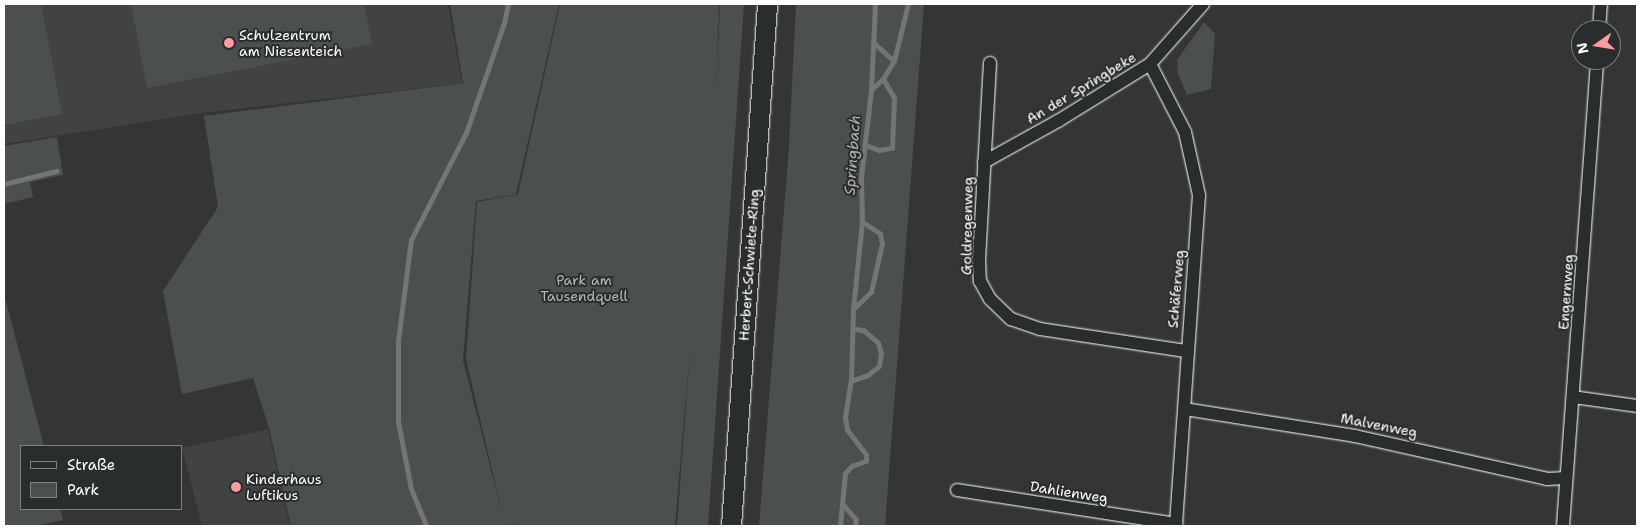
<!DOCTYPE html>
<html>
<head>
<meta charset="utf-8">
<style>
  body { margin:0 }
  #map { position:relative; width:1641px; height:530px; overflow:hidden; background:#333536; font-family:"Shantell Sans",sans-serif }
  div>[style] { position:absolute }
  .built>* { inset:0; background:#404243 }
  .green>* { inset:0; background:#4c4f50 }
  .stream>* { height:4.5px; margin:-2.25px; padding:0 2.25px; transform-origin:2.25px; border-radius:2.25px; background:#737576 }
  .roads { filter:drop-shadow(0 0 1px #fff) drop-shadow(0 0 1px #fff) }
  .minor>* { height:12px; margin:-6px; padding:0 6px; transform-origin:6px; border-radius:6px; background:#2a2d2e }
  .secondary>* { height:19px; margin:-9.5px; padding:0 9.5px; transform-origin:9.5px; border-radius:9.5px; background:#2a2d2e }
  .dots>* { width:14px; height:14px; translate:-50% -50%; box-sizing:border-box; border:2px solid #2a2d2e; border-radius:50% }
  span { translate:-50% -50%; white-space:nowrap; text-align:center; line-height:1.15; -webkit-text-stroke:4px #2a2d2e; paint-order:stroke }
  .poi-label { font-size:14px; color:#fff }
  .left { translate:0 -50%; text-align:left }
  .street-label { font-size:14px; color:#fff }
  .park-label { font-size:14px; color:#b7b9b9 }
  .water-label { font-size:15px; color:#b2b3b4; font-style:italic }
  .frame { position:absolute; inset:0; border:5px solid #fff; pointer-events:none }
  .legend { position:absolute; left:20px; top:445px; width:162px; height:65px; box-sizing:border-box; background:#2a2d2e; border:1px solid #7f8182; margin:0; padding:6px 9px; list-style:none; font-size:15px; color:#fff }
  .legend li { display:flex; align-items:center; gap:10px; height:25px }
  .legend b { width:25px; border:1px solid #7f8182 }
  .north { position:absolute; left:1571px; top:20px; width:50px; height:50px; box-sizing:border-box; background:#2a2d2e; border:1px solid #7f8182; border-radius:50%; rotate:257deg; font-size:14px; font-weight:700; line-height:20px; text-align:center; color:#fff }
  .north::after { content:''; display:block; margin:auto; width:18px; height:22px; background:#ff9aa2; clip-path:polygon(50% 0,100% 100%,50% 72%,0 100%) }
</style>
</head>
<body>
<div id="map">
  <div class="built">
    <i style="clip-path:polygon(4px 4px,448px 4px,462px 83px,202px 113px,4px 144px)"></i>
    <i style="clip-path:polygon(268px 429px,290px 526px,202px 526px,182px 448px)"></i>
  </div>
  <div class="green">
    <i style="clip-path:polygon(4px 4px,41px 4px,62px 114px,4px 125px)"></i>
    <i style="clip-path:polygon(131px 4px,364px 4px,372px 44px,147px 88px)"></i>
    <i style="clip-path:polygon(450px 4px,559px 4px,516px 194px,476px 201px,463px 360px,503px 517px,466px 359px,477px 202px,518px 194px,560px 4px,719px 4px,716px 95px,720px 4px,744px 4px,708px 526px,677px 526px,690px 349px,675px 526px,520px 526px,509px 521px,518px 526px,291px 526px,269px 428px,253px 378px,182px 394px,163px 291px,218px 207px,204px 116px,463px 83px)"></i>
    <i style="clip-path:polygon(796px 4px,924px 4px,885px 526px,759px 526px,789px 146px)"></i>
    <i style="clip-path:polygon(1204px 22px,1215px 34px,1211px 89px,1187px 95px,1178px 74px,1177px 60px)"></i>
    <i style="clip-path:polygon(57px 137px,63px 175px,30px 182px,33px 197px,4px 204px,4px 146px)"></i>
    <i style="clip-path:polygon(4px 294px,44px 446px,21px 446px,21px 509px,60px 509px,63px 520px,36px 526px,4px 526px)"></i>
  </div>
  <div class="stream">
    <i style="left:873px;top:42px;width:28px;rotate:42deg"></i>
    <i style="left:871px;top:90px;width:16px;rotate:-43deg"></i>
    <i style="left:883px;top:79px;width:21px;rotate:-59deg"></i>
    <i style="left:894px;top:61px;width:59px;rotate:-76.2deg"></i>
    <i style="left:866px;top:145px;width:14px;rotate:21deg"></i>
    <i style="left:879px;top:150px;width:13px;rotate:-9deg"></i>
    <i style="left:892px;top:148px;width:50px;rotate:-87.7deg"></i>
    <i style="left:894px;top:98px;width:22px;rotate:-120deg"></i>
    <i style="left:4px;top:184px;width:54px;rotate:-14deg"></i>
    <i style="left:853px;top:309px;width:87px;rotate:-84.1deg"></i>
    <i style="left:851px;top:381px;width:18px;rotate:-19deg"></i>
    <i style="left:868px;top:375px;width:14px;rotate:-39deg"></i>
    <i style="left:879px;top:366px;width:12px;rotate:-81deg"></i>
    <i style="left:881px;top:354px;width:11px;rotate:-105deg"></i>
    <i style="left:878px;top:343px;width:18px;rotate:-139deg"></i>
    <i style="left:864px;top:331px;width:10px;rotate:-169deg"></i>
    <i style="left:842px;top:503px;width:21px;rotate:49deg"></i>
    <i style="left:856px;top:519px;width:7px;rotate:90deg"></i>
    <i style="left:426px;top:526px;width:40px;rotate:-112deg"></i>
    <i style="left:411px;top:489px;width:68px;rotate:-101deg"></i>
    <i style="left:398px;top:422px;width:81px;rotate:-90deg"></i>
    <i style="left:398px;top:341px;width:102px;rotate:-82.7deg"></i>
    <i style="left:411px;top:240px;width:120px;rotate:-62.8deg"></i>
    <i style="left:466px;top:133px;width:116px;rotate:-70.9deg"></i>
    <i style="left:504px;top:23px;width:19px;rotate:-78deg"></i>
    <i style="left:840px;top:526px;width:53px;rotate:-84.6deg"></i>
    <i style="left:845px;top:473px;width:10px;rotate:-45deg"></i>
    <i style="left:852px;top:466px;width:15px;rotate:-20deg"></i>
    <i style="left:866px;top:461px;width:6px;rotate:-90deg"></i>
    <i style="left:866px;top:455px;width:31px;rotate:-127deg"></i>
    <i style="left:847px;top:430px;width:13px;rotate:-99deg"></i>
    <i style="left:845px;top:417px;width:36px;rotate:-81deg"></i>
    <i style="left:851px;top:381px;width:72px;rotate:-88.4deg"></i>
    <i style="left:853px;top:309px;width:25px;rotate:-43deg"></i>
    <i style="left:871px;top:292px;width:49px;rotate:-77.1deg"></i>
    <i style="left:882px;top:244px;width:10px;rotate:-101deg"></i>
    <i style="left:880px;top:234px;width:22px;rotate:-146deg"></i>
    <i style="left:862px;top:222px;width:45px;rotate:-91.3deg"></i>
    <i style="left:861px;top:177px;width:88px;rotate:-83.4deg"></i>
    <i style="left:871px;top:90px;width:86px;rotate:-87.3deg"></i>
  </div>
  <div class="roads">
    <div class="minor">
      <i style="left:1599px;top:30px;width:26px;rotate:-86deg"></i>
      <i style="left:990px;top:63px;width:195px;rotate:93.2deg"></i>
      <i style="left:979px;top:258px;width:23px;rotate:88deg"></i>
      <i style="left:980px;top:281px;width:21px;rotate:61deg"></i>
      <i style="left:990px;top:299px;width:29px;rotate:44deg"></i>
      <i style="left:1011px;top:319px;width:31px;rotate:19deg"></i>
      <i style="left:1040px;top:329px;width:148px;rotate:8.6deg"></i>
      <i style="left:1150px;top:64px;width:76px;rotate:62.8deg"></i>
      <i style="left:1185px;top:132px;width:65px;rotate:77.5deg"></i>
      <i style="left:1199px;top:195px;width:332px;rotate:94deg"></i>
      <i style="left:984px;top:162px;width:85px;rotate:-29deg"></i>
      <i style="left:1058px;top:121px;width:108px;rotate:-31.8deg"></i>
      <i style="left:1150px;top:64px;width:80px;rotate:-48.5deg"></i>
      <i style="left:1573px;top:397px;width:65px;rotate:8deg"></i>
      <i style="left:1185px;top:409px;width:172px;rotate:9deg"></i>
      <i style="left:1355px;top:436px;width:197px;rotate:12.6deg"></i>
      <i style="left:1547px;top:479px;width:19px;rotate:-3deg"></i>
      <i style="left:957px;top:490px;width:222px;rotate:8.8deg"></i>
      <i style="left:1563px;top:526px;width:467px;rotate:-85.8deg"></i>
    </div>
    <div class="secondary">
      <i style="left:731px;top:526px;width:523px;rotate:-86.05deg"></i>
    </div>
  </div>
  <div class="dots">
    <i style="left:229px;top:43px;background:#ff9aa2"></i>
    <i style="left:236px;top:487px;background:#ff9aa2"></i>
  </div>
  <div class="poi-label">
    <span class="left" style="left:239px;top:43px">Schulzentrum<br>am Niesenteich</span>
    <span class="left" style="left:246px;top:487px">Kinderhaus<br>Luftikus</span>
  </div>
  <div class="street-label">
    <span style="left:1081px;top:88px;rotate:-31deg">An der Springbeke</span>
    <span style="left:967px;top:226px;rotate:-89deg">Goldregenweg</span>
    <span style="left:749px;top:265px;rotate:-86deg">Herbert-Schwiete-Ring</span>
    <span style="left:1176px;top:289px;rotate:-85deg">Schäferweg</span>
    <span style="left:1566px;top:292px;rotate:-86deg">Engernweg</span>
    <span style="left:1379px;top:425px;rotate:11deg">Malvenweg</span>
    <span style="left:1069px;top:492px;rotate:9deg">Dahlienweg</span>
  </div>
  <div class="park-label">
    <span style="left:584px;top:288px">Park am<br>Tausendquell</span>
  </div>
  <div class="water-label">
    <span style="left:853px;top:155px;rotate:-86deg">Springbach</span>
  </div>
  <div class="frame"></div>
  <ul class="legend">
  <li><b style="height:6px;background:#2a2d2e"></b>Straße</li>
  <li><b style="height:14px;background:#4c4f50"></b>Park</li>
  </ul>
  <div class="north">N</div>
</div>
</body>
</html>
